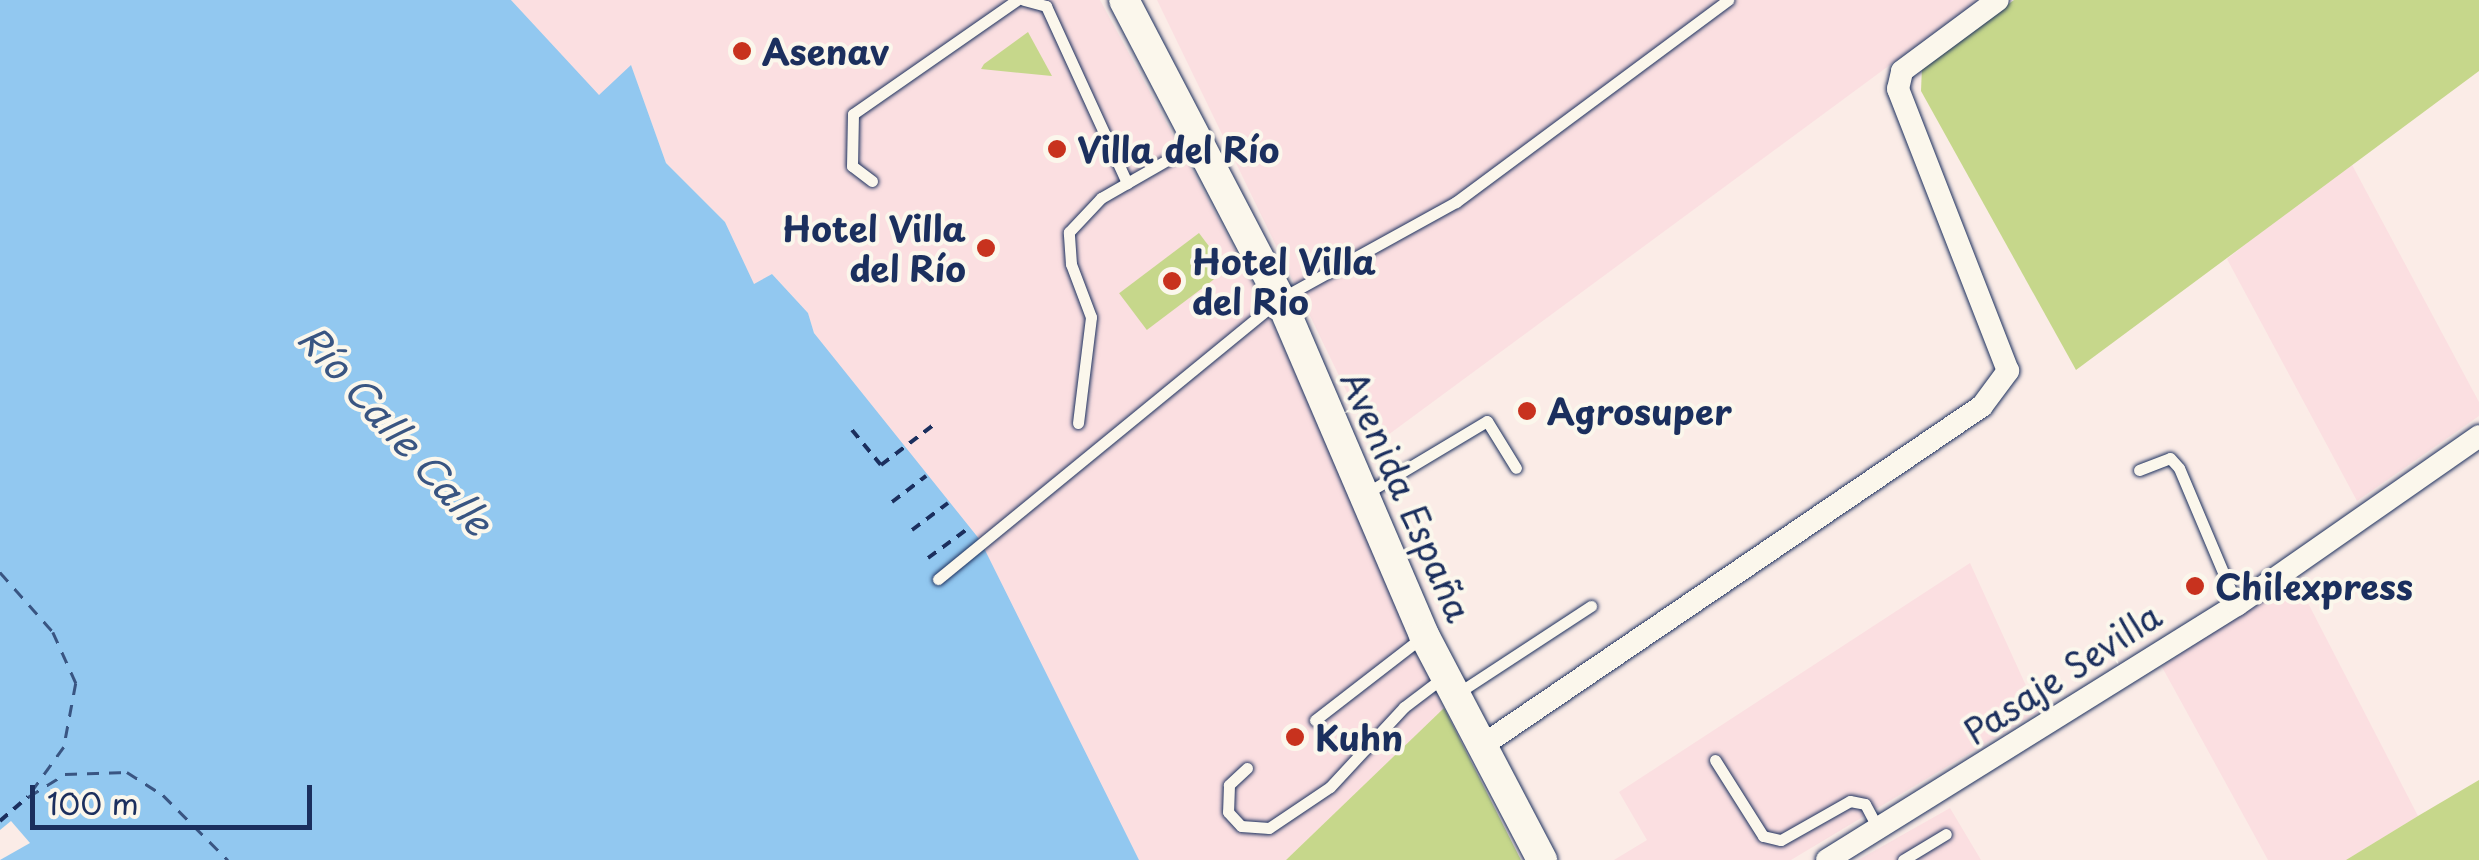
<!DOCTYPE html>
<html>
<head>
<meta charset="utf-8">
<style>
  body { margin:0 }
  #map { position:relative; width:2479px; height:860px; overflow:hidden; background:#fbece7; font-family:"Playpen Sans",sans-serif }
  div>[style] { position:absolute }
  .built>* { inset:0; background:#fbdfe1 }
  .green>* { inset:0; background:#c6d78b; transform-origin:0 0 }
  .water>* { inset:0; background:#92c8f0 }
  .pier>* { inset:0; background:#fbece7 }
  .ferry>* { height:2.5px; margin-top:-1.25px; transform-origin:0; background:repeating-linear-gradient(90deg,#395582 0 12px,transparent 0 22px) }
  .path>* { height:4px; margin-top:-2px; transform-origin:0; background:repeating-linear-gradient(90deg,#1b2f5e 0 10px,transparent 0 18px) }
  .roads { filter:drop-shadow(0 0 2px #1b2f5e) drop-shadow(0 0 2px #1b2f5e) }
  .service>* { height:11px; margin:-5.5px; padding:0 5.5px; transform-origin:5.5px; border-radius:5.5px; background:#fbf7ec }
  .minor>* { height:22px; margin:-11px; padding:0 11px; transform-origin:11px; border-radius:11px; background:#fbf7ec }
  .secondary>* { height:30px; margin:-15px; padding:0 15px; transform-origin:15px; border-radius:15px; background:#fbf7ec }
  .dots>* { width:28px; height:28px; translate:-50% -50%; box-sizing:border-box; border:5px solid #fbf7ec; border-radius:50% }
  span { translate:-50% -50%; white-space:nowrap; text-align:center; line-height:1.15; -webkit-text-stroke:8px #fbf7ec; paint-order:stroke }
  .poi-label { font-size:35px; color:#1b2f5e; font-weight:700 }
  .left { translate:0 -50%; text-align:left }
  .right { translate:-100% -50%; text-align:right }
  .street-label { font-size:35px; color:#1b2f5e }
  .water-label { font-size:38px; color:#395582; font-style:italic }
  .scale { position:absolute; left:30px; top:785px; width:282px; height:45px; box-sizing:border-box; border:5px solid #1b2f5e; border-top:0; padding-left:12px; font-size:30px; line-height:35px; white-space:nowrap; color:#1b2f5e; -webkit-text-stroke:8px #fbf7ec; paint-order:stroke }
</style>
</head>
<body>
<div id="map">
  <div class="built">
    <i style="clip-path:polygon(511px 0,1100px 0,1263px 301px,1444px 708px,1286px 860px,1139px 860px,974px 538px,814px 333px,808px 313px,772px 274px,754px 285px,725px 222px,666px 163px,631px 66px,599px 96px)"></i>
    <i style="clip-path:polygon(1157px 0,1978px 0,1373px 446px)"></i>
    <i style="clip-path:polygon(2350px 161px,2479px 402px,2479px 416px,2357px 501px,2227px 259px)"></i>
    <i style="clip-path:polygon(1970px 563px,2038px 712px,1791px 860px,1614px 860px,1647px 840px,1619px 792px)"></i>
    <i style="clip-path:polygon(2293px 574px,2418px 816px,2346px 860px,2268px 860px,2162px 667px)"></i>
    <i style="clip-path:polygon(1950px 808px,1981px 860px,1858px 860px)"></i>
  </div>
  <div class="green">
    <i style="clip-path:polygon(2014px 0,2479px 0,2479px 71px,2076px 370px,1921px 91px,1922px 67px)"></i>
    <i style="clip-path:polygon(1028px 32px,1052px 76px,981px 69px,984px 64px)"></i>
    <i style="left:1199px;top:233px;width:46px;height:100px;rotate:53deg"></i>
    <i style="clip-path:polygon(1444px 708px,1521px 860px,1286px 860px)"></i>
    <i style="clip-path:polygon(2479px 780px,2479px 860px,2346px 860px,2418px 816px)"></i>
  </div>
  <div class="water">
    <i style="clip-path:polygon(0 0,511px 0,599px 95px,631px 65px,666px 163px,725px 222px,754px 284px,772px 274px,808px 313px,814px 333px,980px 540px,1139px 860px,0 860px)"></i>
  </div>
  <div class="pier">
    <i style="clip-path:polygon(11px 821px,30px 843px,0 860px,0 830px)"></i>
  </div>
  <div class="ferry">
    <i style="left:0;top:572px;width:80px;rotate:48.5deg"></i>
    <i style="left:53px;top:632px;width:56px;rotate:65.7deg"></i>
    <i style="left:76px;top:683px;width:65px;rotate:100.6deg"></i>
    <i style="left:64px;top:747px;width:62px;rotate:125.8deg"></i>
    <i style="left:28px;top:797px;width:44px;rotate:-31.9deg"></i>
    <i style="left:65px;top:774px;width:62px;rotate:-1.8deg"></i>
    <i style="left:127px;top:772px;width:43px;rotate:32.6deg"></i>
    <i style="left:163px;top:795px;width:92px;rotate:45deg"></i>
  </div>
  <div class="path">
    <i style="left:852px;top:430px;width:45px;rotate:50.4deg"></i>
    <i style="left:881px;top:465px;width:69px;rotate:-37.4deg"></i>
    <i style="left:892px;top:502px;width:43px;rotate:-37.4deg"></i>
    <i style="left:912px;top:530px;width:45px;rotate:-36.9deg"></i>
    <i style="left:928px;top:558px;width:47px;rotate:-36.4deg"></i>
    <i style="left:0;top:821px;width:37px;rotate:-41deg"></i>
  </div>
  <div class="roads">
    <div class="service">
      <i style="left:1024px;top:0;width:23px;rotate:15deg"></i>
      <i style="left:1046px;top:6px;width:195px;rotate:65.4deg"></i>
      <i style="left:872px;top:181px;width:25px;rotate:-143deg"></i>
      <i style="left:852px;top:166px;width:52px;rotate:-88.9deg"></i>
      <i style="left:853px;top:114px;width:200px;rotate:-34.8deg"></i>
      <i style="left:1078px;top:423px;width:107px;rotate:-83deg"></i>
      <i style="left:1091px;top:317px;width:57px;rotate:-110.7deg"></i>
      <i style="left:1071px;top:264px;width:32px;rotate:-94deg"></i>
      <i style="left:1069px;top:232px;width:47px;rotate:-46.7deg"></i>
      <i style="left:1101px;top:198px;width:108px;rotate:-29.9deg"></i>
      <i style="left:2139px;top:470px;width:33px;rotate:-21deg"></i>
      <i style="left:2170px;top:458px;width:13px;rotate:48deg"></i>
      <i style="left:2179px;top:468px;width:149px;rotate:67.1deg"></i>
      <i style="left:1365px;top:494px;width:142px;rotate:-30.9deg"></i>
      <i style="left:1487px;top:421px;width:55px;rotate:58.3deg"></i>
      <i style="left:938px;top:579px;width:442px;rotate:-39.3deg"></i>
      <i style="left:1280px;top:299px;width:201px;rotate:-28.9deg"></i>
      <i style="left:1456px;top:202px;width:339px;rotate:-36.6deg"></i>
      <i style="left:1458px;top:693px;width:159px;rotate:-33.2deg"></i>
      <i style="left:1315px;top:720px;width:134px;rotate:-37.7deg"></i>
      <i style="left:1715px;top:760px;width:90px;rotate:57.7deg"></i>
      <i style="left:1763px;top:836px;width:18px;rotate:13deg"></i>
      <i style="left:1781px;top:840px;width:79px;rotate:-29.5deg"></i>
      <i style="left:1850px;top:801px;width:15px;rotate:11deg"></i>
      <i style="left:1865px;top:804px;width:27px;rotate:62deg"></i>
      <i style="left:1247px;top:768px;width:25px;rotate:137deg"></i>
      <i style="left:1229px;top:785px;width:27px;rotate:92deg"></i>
      <i style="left:1228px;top:812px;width:19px;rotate:47deg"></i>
      <i style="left:1241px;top:826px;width:28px;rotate:4deg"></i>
      <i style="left:1269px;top:828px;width:73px;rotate:-33.9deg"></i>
      <i style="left:1330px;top:787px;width:109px;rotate:-47.2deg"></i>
      <i style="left:1404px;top:707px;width:51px;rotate:-37.1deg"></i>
      <i style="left:1903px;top:860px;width:50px;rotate:-31.2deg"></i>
    </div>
    <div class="minor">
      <i style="left:1483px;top:745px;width:603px;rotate:-34.19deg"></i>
      <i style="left:1982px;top:406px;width:44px;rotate:-53.4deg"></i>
      <i style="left:2008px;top:371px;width:303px;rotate:-111.3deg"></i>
      <i style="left:1898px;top:89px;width:18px;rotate:-77deg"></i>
      <i style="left:1902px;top:71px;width:119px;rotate:-36.5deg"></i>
      <i style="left:1827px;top:860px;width:483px;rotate:-31.9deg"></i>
      <i style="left:2237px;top:605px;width:295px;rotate:-34.9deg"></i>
    </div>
    <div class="secondary">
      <i style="left:1124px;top:0;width:337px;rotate:62.4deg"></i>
      <i style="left:1280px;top:299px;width:366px;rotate:66.8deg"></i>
      <i style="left:1424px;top:635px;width:254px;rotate:62.3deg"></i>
    </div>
  </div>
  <div class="dots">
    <i style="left:742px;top:51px;background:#c8321e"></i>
    <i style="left:1057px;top:149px;background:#c8321e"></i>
    <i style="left:986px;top:248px;background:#c8321e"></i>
    <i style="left:1172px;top:281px;background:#c8321e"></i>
    <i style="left:1527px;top:411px;background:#c8321e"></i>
    <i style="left:2195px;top:586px;background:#c8321e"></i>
    <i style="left:1295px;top:737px;background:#c8321e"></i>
  </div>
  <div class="poi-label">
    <span class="left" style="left:762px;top:51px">Asenav</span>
    <span class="left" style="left:1077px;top:149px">Villa del Río</span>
    <span class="right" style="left:966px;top:248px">Hotel Villa<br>del Río</span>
    <span class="left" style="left:1192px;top:281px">Hotel Villa<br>del Rio</span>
    <span class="left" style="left:1547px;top:411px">Agrosuper</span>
    <span class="left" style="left:2215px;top:586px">Chilexpress</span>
    <span class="left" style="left:1315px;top:737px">Kuhn</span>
  </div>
  <div class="street-label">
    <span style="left:1407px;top:496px;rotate:66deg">Avenida España</span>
    <span style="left:2062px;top:673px;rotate:-33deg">Pasaje Sevilla</span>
  </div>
  <div class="water-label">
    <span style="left:396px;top:429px;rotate:48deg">Río Calle Calle</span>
  </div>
  <div class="scale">100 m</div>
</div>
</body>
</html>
